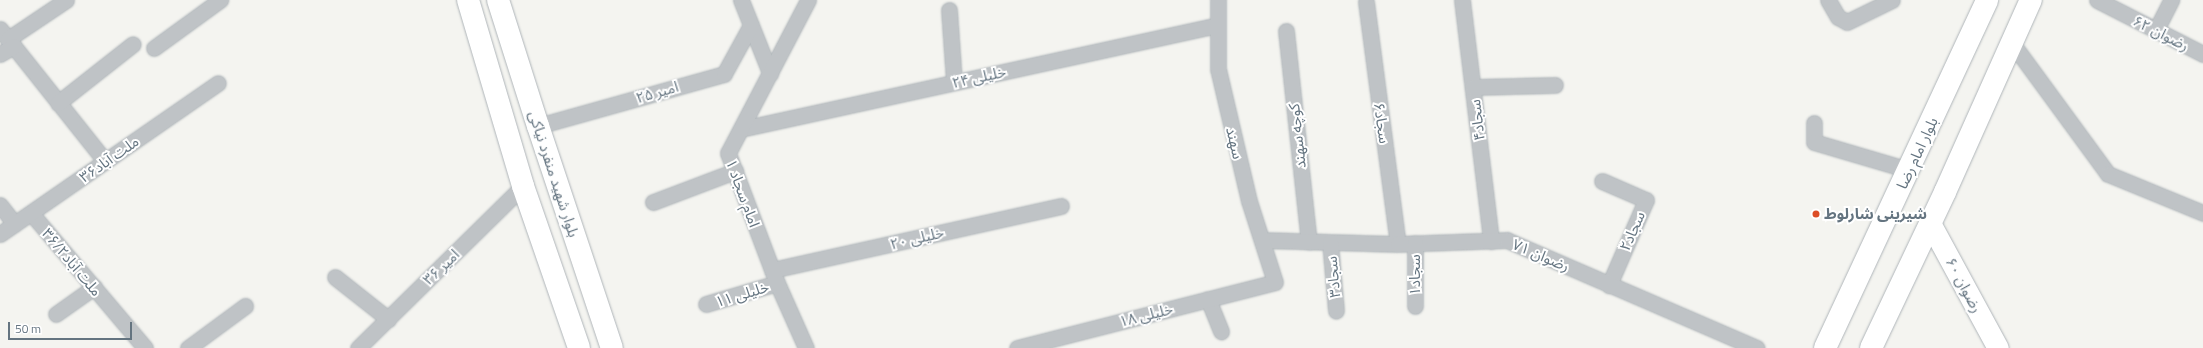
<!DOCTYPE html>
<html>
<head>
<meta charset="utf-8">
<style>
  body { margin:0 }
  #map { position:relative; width:2203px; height:348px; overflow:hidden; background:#f4f4f0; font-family:"Titillium Web","Noto Sans Arabic",sans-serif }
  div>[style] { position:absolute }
  .roads { filter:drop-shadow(0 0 1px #afb5b9) drop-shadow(0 0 1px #afb5b9) }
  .minor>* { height:15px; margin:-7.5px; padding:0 7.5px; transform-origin:7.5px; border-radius:7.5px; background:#bfc3c6 }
  .secondary>* { height:21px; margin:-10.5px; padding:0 10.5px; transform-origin:10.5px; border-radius:10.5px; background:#fff }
  .primary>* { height:22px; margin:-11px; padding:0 11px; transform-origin:11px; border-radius:11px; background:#fff }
  .dots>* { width:11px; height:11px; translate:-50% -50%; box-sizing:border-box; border:2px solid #fff; border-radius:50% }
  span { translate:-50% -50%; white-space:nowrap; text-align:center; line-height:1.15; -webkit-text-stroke:4px #fff; paint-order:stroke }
  .street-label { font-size:15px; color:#647480 }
  .poi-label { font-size:15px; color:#647480; font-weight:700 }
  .left { translate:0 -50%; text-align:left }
  .scale { position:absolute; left:8px; top:322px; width:124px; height:18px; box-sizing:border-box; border:2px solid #647480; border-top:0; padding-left:5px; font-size:12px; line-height:14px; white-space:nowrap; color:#647480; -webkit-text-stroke:3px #fff; paint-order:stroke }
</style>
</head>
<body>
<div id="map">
  <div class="roads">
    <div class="minor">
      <i style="left:741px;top:0;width:79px;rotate:68.3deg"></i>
      <i style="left:1462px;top:0;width:243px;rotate:83.1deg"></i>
      <i style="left:1828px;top:0;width:20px;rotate:60deg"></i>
      <i style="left:1838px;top:17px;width:10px;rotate:29deg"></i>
      <i style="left:1847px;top:22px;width:50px;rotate:-26.1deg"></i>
      <i style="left:2097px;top:0;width:119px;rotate:27deg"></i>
      <i style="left:1366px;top:2px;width:244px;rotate:82.5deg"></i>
      <i style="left:949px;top:10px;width:72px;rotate:86deg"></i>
      <i style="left:0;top:29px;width:169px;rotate:51.5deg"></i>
      <i style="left:2156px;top:30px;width:34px;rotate:-63deg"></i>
      <i style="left:1286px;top:31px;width:212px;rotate:83.8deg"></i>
      <i style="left:8px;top:39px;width:70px;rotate:-33.9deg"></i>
      <i style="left:2012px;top:43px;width:162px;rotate:53.8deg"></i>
      <i style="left:2108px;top:174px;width:103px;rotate:22.3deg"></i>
      <i style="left:154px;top:48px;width:82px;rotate:-36deg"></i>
      <i style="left:0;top:54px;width:16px;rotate:-30deg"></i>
      <i style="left:1473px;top:87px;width:82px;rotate:-1.4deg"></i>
      <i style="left:58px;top:103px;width:95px;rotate:-38.2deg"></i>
      <i style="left:1814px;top:123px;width:19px;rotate:90deg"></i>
      <i style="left:1814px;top:142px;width:99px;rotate:16.4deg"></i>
      <i style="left:538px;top:126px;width:193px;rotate:-15.6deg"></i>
      <i style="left:724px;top:74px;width:56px;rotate:-61.1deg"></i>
      <i style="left:741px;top:129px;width:488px;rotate:-12.3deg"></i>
      <i style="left:1602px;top:181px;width:48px;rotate:23.4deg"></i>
      <i style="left:1646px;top:200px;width:93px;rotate:113.5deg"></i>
      <i style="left:653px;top:202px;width:88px;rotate:-20.7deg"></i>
      <i style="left:0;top:205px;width:24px;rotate:52deg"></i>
      <i style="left:31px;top:213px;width:177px;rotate:49.8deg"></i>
      <i style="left:0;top:234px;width:265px;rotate:-34.7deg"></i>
      <i style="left:1262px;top:240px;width:136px;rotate:1.7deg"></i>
      <i style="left:1398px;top:244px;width:109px;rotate:-2.1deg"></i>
      <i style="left:1507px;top:240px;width:272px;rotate:23.4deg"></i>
      <i style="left:1330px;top:242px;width:69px;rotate:85deg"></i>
      <i style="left:1415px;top:243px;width:63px;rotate:90deg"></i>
      <i style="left:772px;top:270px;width:296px;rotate:-12.5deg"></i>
      <i style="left:335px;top:277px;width:68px;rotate:38.4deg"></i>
      <i style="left:1208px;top:299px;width:35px;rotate:68deg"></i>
      <i style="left:706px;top:304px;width:74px;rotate:-16.5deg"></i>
      <i style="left:56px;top:314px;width:47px;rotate:-35.4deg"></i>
      <i style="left:188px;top:348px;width:71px;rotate:-36.4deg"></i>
      <i style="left:358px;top:348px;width:231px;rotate:-44.5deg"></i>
      <i style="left:806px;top:348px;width:71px;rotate:-114deg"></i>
      <i style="left:777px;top:283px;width:139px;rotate:-110.7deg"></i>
      <i style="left:728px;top:153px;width:173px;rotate:-62.4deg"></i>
      <i style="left:1017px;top:348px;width:266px;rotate:-14.3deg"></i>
      <i style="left:1275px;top:282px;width:85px;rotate:-107.8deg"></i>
      <i style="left:1249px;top:201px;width:136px;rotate:-103.2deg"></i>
      <i style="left:1218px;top:69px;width:69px;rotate:-90deg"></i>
    </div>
    <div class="secondary">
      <i style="left:1930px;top:223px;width:142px;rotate:61.5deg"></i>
    </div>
    <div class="primary">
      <i style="left:468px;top:0;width:194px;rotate:73.5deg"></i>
      <i style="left:523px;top:186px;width:171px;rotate:70.9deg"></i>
      <i style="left:498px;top:0;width:132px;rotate:72.4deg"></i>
      <i style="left:538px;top:126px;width:234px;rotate:71.6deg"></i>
      <i style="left:1825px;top:348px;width:384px;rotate:-65deg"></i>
      <i style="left:1871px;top:348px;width:173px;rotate:-64.6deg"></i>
      <i style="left:1945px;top:192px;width:210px;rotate:-65.9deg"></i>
    </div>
  </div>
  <div class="dots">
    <i style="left:1816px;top:214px;background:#dc4e28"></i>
  </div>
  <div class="street-label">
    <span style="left:2161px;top:33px;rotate:27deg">رضوان ۶۲</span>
    <span style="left:979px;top:77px;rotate:-12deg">خلیلی ۲۴</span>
    <span style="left:657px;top:92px;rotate:-16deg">امیر ۲۵</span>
    <span style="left:1477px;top:120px;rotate:-97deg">سجاد۴</span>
    <span style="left:1382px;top:123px;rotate:82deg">سجاد۶</span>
    <span style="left:1297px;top:136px;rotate:-96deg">كوچه سهند</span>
    <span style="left:1235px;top:143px;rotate:77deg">سهند</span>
    <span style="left:1917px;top:153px;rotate:-65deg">بلوار امام رضا</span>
    <span style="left:109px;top:159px;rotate:-35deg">ملت آباد۳۶</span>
    <span style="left:554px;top:174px;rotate:72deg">بلوار شهید منفرد نیاکی</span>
    <span style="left:743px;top:193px;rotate:70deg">امام سجاد ۱</span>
    <span style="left:1632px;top:231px;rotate:-66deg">سجاد۲</span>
    <span style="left:917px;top:238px;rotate:-13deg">خلیلی ۲۰</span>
    <span style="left:1541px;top:255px;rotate:23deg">رضوان ۷۱</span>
    <span style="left:72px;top:262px;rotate:50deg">ملت آباد۳۶/۲</span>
    <span style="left:441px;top:267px;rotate:-44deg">امیر ۳۶</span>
    <span style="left:1415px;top:275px;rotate:-90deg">سجاد۱</span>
    <span style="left:1333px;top:277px;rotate:-95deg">سجاد۳</span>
    <span style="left:1964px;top:285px;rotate:62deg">رضوان ۶۰</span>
    <span style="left:742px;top:294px;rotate:-17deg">خلیلی ۱۱</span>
    <span style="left:1146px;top:315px;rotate:-14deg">خلیلی ۱۸</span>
  </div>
  <div class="poi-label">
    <span class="left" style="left:1824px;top:214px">شیرینی شارلوط</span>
  </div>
  <div class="scale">50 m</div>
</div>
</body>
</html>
